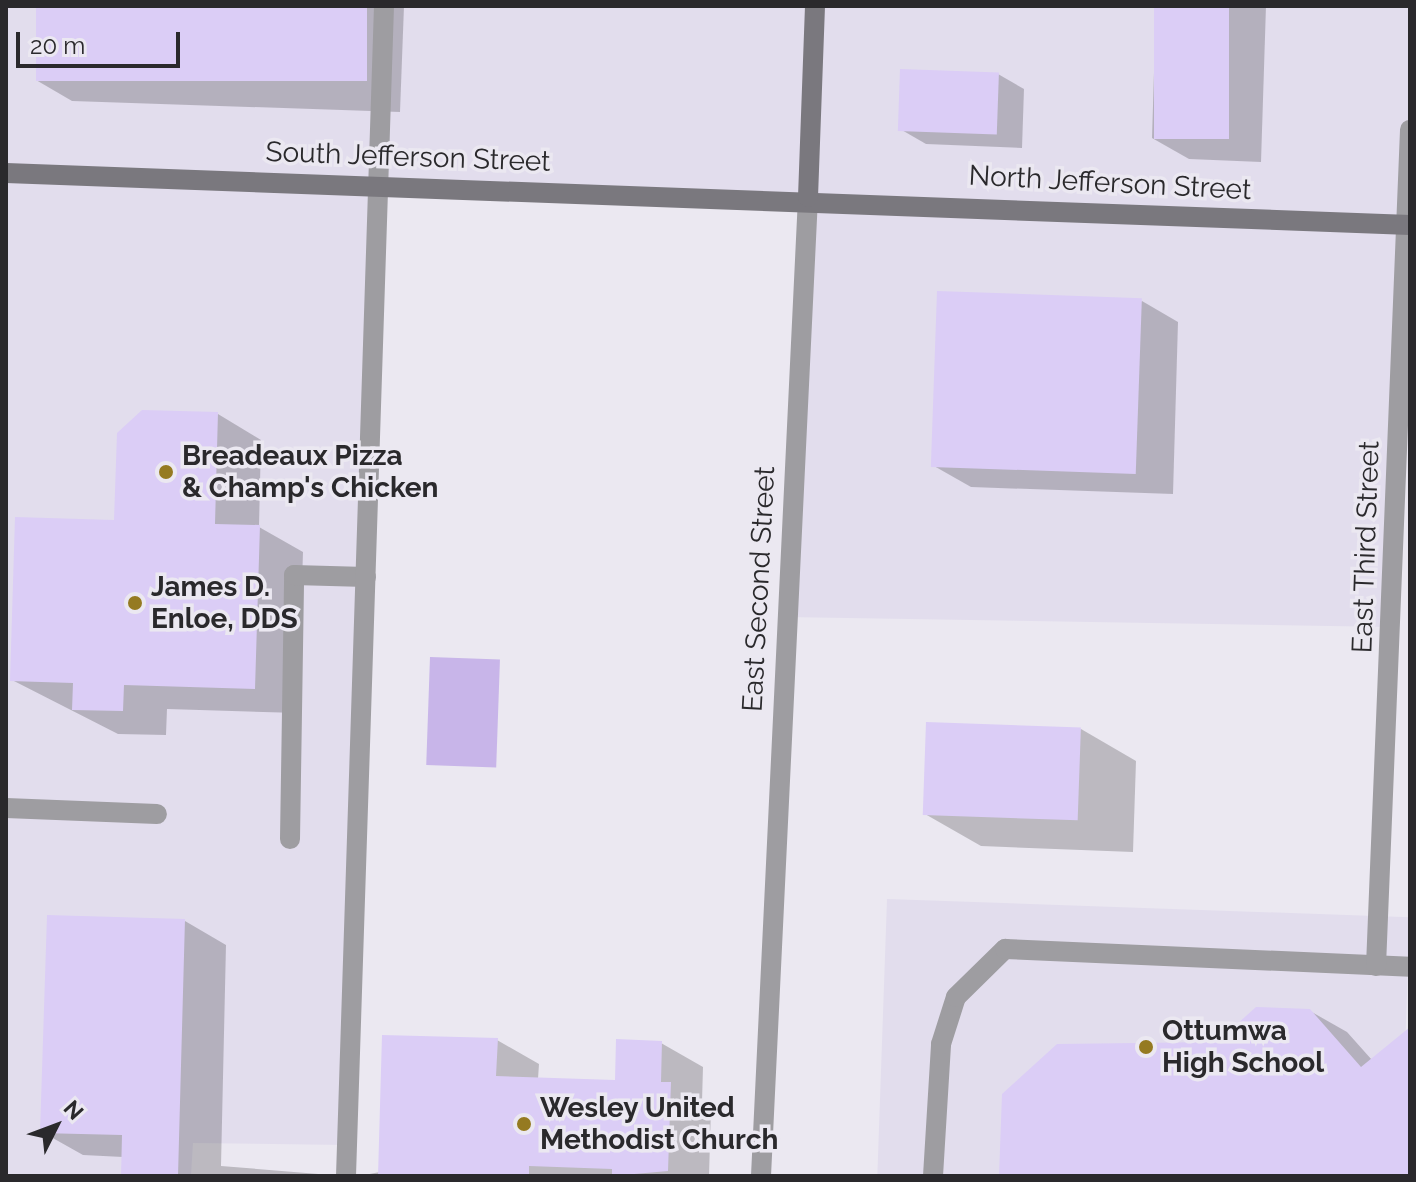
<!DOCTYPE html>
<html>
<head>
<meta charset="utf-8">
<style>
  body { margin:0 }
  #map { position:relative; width:1416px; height:1182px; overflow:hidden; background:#ebe8f1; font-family:Raleway,sans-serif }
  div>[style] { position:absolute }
  .built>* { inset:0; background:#e2dded; transform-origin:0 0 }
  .green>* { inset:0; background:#c8b5e9; transform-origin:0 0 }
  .shadow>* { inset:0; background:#0003 }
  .building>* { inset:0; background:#dbcdf6; transform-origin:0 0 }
  .service>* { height:20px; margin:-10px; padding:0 10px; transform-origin:10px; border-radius:10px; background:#9e9da1 }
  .minor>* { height:20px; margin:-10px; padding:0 10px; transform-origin:10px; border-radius:10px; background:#9e9da1 }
  .tertiary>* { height:20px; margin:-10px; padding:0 10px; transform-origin:10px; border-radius:10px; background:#9e9da1 }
  .secondary>* { height:20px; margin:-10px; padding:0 10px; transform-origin:10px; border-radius:10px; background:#7a787e }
  .dots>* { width:22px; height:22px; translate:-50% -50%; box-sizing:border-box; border:4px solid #ebe8f1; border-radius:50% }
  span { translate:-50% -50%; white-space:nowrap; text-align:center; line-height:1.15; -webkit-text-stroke:7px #ebe8f1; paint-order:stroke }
  .street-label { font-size:28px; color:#2a292c }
  .poi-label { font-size:28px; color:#2a292c; font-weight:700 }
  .left { translate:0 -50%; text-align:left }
  .frame { position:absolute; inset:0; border:8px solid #2a292c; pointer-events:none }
  .north { position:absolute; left:16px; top:1086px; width:80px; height:80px; -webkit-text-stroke:6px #ebe8f1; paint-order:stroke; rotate:48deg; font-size:22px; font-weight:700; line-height:32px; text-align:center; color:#2a292c }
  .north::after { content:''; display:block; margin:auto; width:28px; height:36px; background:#2a292c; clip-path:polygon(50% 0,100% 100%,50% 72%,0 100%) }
  .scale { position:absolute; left:16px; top:32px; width:164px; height:36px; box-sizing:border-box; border:4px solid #2a292c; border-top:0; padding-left:10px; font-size:24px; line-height:28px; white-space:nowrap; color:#2a292c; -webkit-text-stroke:6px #ebe8f1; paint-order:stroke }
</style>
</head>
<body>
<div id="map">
  <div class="built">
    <i style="clip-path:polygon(6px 6px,1410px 6px,1410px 225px,1391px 627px,785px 617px,808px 197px,379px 184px,347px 1145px,193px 1143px,191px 1176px,6px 1176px)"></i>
    <i style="left:887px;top:899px;width:523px;height:277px;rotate:2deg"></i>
  </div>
  <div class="green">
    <i style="left:430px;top:657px;width:70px;height:108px;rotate:2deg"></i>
  </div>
  <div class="shadow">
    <i style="clip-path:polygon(38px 6px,404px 6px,400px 112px,72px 101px,36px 80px)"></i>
    <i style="clip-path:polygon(1156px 6px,1266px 6px,1261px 162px,1189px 159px,1152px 138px)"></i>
    <i style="clip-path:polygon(1319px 6px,1378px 6px,1378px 8px)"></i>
    <i style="clip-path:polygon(998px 74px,1024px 89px,1022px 148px,926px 144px,900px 129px)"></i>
    <i style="clip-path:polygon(1142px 301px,1178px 322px,1173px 494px,971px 487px,934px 466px)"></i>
    <i style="clip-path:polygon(218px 414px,261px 440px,259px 527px,303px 552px,298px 713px,167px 709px,166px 735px,118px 734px,12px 680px,116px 522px)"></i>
    <i style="clip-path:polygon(1081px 729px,1136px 761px,1133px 852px,981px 846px,925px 814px)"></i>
    <i style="clip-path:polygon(185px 921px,226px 945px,221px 1166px,343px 1176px,123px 1176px,123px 1157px,83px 1155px,42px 1132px)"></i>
    <i style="clip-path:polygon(1310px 1011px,1347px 1032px,1372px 1060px,1410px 1029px,1410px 1176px,1001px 1176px,1218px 1044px)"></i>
    <i style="clip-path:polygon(497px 1040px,539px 1064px,538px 1079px,617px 1082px,661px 1043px,703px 1067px,702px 1102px,711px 1108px,709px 1176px,359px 1176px,380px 1172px)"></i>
  </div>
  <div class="building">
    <i style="left:36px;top:6px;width:331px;height:75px"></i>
    <i style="left:1154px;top:6px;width:75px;height:133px"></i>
    <i style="left:900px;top:69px;width:99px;height:62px;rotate:2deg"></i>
    <i style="left:937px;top:291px;width:205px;height:176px;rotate:2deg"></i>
    <i style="clip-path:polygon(142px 410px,218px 412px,215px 524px,260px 525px,255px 689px,124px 685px,123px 711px,72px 710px,73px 683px,10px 681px,15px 517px,114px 520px,117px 433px)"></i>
    <i style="left:926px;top:722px;width:155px;height:93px;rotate:2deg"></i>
    <i style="clip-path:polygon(47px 915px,185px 919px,178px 1176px,121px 1176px,122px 1135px,40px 1133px)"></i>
    <i style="clip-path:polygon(1256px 1007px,1310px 1009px,1361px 1067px,1410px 1027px,1410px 1176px,999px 1176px,1002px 1094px,1057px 1044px,1217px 1042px)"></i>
    <i style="clip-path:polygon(382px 1035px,498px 1038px,496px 1076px,615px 1080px,616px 1039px,662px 1041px,661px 1082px,671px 1082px,668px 1171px,612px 1176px,612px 1169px,529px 1166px,529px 1176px,378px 1176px)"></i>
  </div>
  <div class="service">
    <i style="left:6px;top:808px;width:151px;rotate:2.3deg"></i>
    <i style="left:290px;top:839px;width:264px;rotate:-89.1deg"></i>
    <i style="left:294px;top:575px;width:72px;rotate:1.6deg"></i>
    <i style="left:346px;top:1176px;width:1171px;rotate:-88.14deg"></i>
    <i style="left:933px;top:1176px;width:132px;rotate:-86.5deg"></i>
    <i style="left:941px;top:1044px;width:49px;rotate:-72.3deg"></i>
    <i style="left:956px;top:997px;width:69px;rotate:-44.4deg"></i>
    <i style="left:1005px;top:949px;width:405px;rotate:2.5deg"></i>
  </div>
  <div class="minor">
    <i style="left:1376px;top:966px;width:837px;rotate:-87.67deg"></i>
  </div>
  <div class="tertiary">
    <i style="left:761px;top:1176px;width:980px;rotate:-87.25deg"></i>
  </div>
  <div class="secondary">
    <i style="left:6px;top:173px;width:1405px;rotate:2.12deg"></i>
    <i style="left:808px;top:197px;width:191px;rotate:-87.9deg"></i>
  </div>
  <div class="dots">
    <i style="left:166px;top:472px;background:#957a21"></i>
    <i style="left:135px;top:603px;background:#957a21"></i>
    <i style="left:1146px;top:1047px;background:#957a21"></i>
    <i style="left:524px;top:1124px;background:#957a21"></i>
  </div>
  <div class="street-label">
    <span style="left:408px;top:157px;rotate:2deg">South Jefferson Street</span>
    <span style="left:1110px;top:183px;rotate:3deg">North Jefferson Street</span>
    <span style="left:1366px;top:547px;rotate:-88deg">East Third Street</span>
    <span style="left:759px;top:589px;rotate:-87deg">East Second Street</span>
  </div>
  <div class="poi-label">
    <span class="left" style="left:182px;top:472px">Breadeaux Pizza<br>&amp; Champ's Chicken</span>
    <span class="left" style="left:151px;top:603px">James D.<br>Enloe, DDS</span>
    <span class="left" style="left:1162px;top:1047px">Ottumwa<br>High School</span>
    <span class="left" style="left:540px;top:1124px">Wesley United<br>Methodist Church</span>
  </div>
  <div class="frame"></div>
  <div class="north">N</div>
  <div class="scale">20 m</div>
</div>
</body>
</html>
